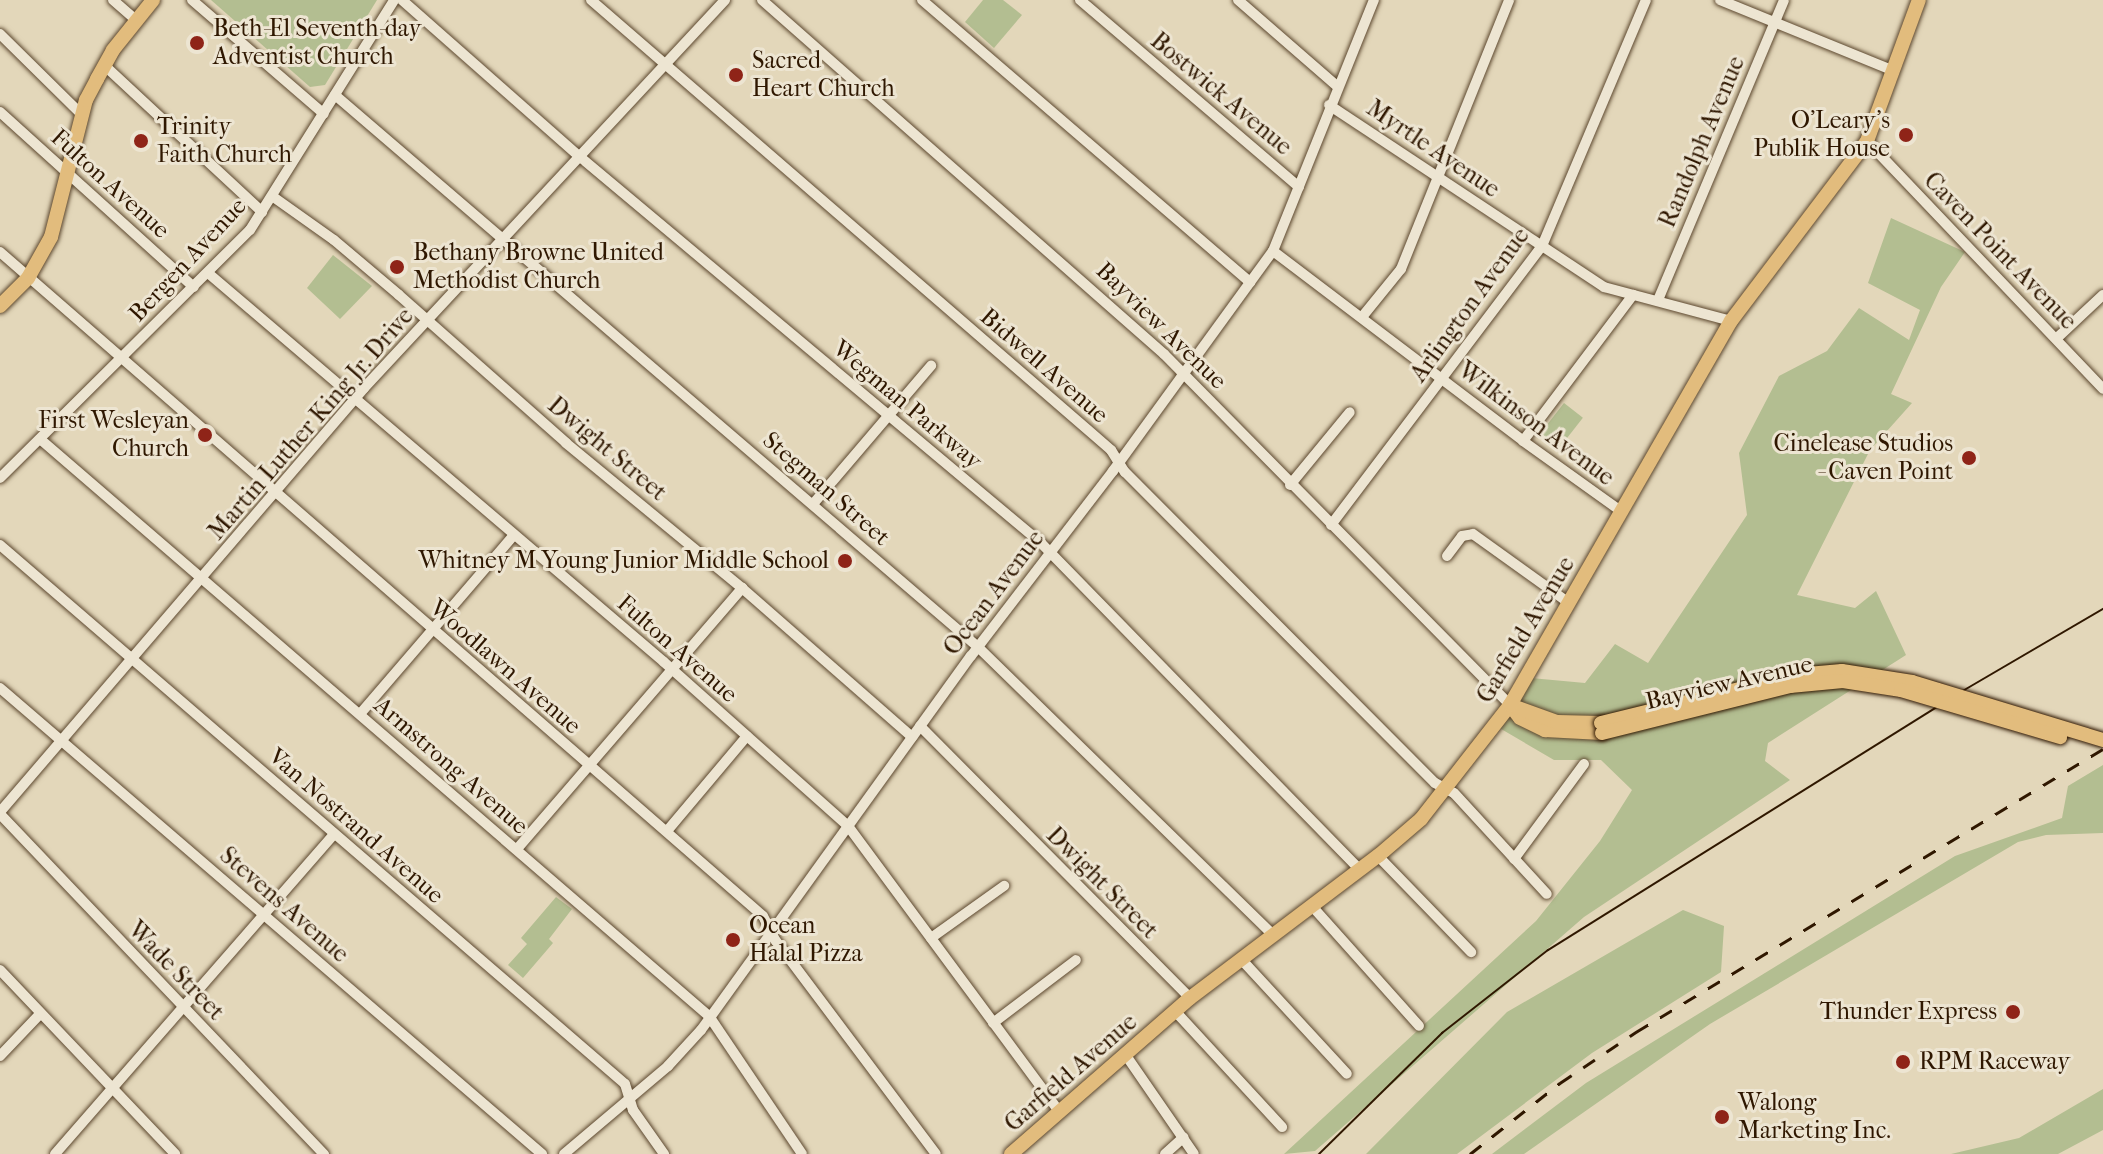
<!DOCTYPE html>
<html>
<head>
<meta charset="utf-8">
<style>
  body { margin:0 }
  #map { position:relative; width:2103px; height:1154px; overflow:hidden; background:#e3d7ba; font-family:"IM FELL French Canon",serif }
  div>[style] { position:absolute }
  .green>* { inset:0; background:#b3be91; transform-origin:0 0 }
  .roads { filter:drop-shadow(0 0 2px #5c472e) drop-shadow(0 0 2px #5c472e) }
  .minor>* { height:10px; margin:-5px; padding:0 5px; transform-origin:5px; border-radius:5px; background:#ede5d2 }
  .major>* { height:14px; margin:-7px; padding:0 7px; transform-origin:7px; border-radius:7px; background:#e2bc7d }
  .tram>* { height:2px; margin:-1px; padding:0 1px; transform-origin:1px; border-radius:1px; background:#2f1700 }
  .rail>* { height:3px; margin-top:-1.5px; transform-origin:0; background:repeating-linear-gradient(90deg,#2f1700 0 14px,transparent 0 28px) }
  .bridges { filter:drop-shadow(0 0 2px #2f1700) drop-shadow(0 0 2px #2f1700) }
  .major-bridge>* { height:14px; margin:-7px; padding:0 7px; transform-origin:7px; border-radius:7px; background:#e2bc7d }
  .dots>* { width:22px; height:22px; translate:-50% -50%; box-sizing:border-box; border:4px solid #ede5d2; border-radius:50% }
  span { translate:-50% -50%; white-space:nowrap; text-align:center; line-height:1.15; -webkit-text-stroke:6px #ede5d2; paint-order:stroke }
  .poi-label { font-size:24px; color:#2f1700 }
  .left { translate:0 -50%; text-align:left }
  .right { translate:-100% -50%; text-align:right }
  .street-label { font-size:24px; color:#2f1700 }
</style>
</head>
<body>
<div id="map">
  <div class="green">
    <i style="clip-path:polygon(211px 0,377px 0,325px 85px,310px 87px)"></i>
    <i style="clip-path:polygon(983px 0,1003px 0,1022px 15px,994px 48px,965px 22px)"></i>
    <i style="clip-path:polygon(1891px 218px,1965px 252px,1941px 287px,1891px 394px,1912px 403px,1870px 450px,1797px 595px,1855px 608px,1876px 591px,1906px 655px,1768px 743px,1765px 761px,1790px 780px,1584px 917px,1315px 1151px,1284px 1154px,1536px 921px,1600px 841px,1632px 790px,1601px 760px,1554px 760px,1496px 726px,1531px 678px,1585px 683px,1615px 644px,1648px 663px,1747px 515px,1739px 453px,1779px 376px,1827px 351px,1859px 308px,1909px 340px,1920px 310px,1868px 283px)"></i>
    <i style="clip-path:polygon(333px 255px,372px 286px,340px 319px,307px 288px)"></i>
    <i style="left:1564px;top:403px;width:24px;height:41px;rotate:38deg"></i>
    <i style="clip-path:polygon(2103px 765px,2103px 833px,2046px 835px,2018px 842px,1710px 1024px,1524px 1154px,1492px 1154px,1586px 1083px,1955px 856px,2062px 818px,2068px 786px)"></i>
    <i style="clip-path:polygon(556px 897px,572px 909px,549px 939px,553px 943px,523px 978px,508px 965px,527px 944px,521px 938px)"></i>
    <i style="clip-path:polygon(1683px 910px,1724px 926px,1721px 972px,1592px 1053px,1457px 1154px,1366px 1154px,1507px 1012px)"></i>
    <i style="clip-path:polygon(2103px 1089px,2103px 1130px,2058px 1154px,1951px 1154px,2019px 1138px)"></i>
  </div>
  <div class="roads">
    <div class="minor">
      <i style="left:113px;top:0;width:30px;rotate:41deg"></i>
      <i style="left:192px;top:0;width:174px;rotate:40.8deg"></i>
      <i style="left:402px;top:0;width:236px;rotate:41.4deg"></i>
      <i style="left:579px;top:156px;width:603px;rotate:39.95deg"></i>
      <i style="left:1041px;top:543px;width:457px;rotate:45.7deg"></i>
      <i style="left:591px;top:0;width:688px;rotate:40.87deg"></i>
      <i style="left:1111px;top:450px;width:26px;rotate:58deg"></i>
      <i style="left:1125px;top:472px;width:439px;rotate:45.1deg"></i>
      <i style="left:1435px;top:783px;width:21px;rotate:28deg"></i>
      <i style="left:1454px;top:793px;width:137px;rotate:47.4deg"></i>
      <i style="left:762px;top:0;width:536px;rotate:41.37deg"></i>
      <i style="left:1164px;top:354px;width:493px;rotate:45.4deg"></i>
      <i style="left:922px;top:0;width:433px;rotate:40.7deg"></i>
      <i style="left:1080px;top:0;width:288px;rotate:40.5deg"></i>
      <i style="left:1238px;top:0;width:131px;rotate:41deg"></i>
      <i style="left:1720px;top:0;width:188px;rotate:22.2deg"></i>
      <i style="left:0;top:34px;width:115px;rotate:44.6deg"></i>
      <i style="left:104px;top:65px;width:216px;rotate:42.9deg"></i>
      <i style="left:335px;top:95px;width:849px;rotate:40.65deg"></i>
      <i style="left:979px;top:648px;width:409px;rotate:44.3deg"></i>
      <i style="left:1329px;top:105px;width:330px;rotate:33.5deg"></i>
      <i style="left:1604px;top:287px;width:131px;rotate:15deg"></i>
      <i style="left:0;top:112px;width:261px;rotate:42.1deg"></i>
      <i style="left:1867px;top:141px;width:342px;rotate:46.4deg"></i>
      <i style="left:272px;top:196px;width:76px;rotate:35.4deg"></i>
      <i style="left:334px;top:240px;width:85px;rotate:40.2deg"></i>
      <i style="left:399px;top:295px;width:223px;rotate:41.5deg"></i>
      <i style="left:566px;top:443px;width:228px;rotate:39.5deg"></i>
      <i style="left:742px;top:588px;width:226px;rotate:41.2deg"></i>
      <i style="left:1273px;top:251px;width:314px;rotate:37.2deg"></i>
      <i style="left:1523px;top:441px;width:122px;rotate:35.6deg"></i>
      <i style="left:0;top:252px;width:1011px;rotate:41.03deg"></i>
      <i style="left:763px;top:916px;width:28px;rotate:63deg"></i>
      <i style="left:776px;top:941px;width:266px;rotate:53.1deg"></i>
      <i style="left:208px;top:273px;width:599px;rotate:40.47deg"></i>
      <i style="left:664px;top:662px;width:246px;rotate:41.7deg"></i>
      <i style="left:848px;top:826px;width:356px;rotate:53.5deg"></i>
      <i style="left:1658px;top:300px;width:325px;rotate:-67.2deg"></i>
      <i style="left:1362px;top:317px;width:62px;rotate:-50.9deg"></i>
      <i style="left:1401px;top:269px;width:290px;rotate:-68.1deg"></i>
      <i style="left:2057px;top:338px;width:63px;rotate:-43.1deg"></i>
      <i style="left:40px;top:439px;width:883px;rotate:40.78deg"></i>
      <i style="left:709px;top:1016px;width:166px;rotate:56deg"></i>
      <i style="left:1523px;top:441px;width:183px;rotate:-53deg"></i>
      <i style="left:0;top:478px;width:352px;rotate:-44.8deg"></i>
      <i style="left:250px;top:230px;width:271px;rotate:-57.9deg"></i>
      <i style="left:1290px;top:485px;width:94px;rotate:-50.6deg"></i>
      <i style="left:813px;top:504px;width:182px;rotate:-49.5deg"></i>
      <i style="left:1331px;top:525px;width:350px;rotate:-52.9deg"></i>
      <i style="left:1542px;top:246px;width:267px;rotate:-67.1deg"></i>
      <i style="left:0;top:545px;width:825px;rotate:40.77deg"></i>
      <i style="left:625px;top:1084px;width:27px;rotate:73deg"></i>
      <i style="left:633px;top:1110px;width:54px;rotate:54.8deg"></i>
      <i style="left:1447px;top:556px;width:25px;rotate:-53deg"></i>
      <i style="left:1462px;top:536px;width:11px;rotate:-10deg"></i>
      <i style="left:1473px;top:534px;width:118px;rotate:35.7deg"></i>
      <i style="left:0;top:688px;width:715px;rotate:40.69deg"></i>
      <i style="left:360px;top:714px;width:235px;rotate:-49.3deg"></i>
      <i style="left:920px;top:726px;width:383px;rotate:45.2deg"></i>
      <i style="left:0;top:812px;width:559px;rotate:-49.35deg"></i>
      <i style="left:364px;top:388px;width:530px;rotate:-47.06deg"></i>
      <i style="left:0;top:814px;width:470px;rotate:46.4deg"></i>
      <i style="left:667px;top:831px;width:124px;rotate:-49.9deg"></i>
      <i style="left:517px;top:849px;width:345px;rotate:-49.2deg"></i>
      <i style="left:1378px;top:856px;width:134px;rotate:45.9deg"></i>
      <i style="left:1514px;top:859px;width:118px;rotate:-53.6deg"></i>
      <i style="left:1311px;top:905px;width:162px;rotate:48.2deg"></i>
      <i style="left:931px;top:938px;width:90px;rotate:-35.5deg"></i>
      <i style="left:1241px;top:959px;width:156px;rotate:47.3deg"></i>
      <i style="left:0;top:970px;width:254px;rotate:46.4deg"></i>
      <i style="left:1175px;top:1011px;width:158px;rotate:47.3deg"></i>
      <i style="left:993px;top:1023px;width:104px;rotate:-37.2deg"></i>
      <i style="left:1125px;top:1054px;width:121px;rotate:55.4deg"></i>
      <i style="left:0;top:1056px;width:58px;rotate:-46.4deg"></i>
      <i style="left:55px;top:1154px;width:423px;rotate:-48.9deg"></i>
      <i style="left:564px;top:1154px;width:136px;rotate:-40.2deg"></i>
      <i style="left:668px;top:1066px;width:49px;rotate:-47.5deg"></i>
      <i style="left:701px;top:1030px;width:461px;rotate:-54.2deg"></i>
      <i style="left:971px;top:656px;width:233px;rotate:-52.5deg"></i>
      <i style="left:1113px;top:471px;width:272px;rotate:-54deg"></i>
      <i style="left:1273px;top:251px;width:271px;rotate:-68.1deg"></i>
      <i style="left:1165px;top:1154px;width:25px;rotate:-42deg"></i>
    </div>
    <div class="major">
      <i style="left:0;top:306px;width:40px;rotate:-45deg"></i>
      <i style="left:28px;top:278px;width:47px;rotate:-60.7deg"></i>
      <i style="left:51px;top:237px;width:141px;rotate:-75.7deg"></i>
      <i style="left:86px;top:100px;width:24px;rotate:-62deg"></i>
      <i style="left:97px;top:79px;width:33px;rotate:-61deg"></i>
      <i style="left:113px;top:50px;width:64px;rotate:-51.3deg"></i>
      <i style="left:1510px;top:705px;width:16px;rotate:52deg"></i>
      <i style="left:1520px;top:718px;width:28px;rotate:26deg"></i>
      <i style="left:1545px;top:730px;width:57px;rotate:3deg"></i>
      <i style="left:1510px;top:705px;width:50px;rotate:19.9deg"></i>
      <i style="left:1557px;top:722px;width:44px;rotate:1.3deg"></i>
      <i style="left:1011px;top:1154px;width:237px;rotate:-41.1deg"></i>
      <i style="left:1190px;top:998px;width:236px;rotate:-37.1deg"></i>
      <i style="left:1378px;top:856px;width:57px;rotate:-40.7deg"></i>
      <i style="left:1421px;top:819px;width:145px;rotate:-52deg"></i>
      <i style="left:1510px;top:705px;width:443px;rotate:-60.1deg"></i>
      <i style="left:1731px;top:321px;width:226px;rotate:-52.9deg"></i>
      <i style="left:1867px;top:141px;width:150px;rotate:-69.8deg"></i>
    </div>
  </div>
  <div class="tram">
    <i style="left:1319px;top:1154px;width:173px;rotate:-44.5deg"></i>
    <i style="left:1442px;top:1033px;width:135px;rotate:-38.1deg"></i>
    <i style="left:1548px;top:950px;width:479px;rotate:-32deg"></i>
    <i style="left:1954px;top:696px;width:173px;rotate:-30.3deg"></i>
  </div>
  <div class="rail">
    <i style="left:1470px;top:1154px;width:115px;rotate:-38.3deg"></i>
    <i style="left:1560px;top:1083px;width:92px;rotate:-33.9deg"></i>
    <i style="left:1636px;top:1032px;width:546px;rotate:-31.22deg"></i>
  </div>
  <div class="bridges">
    <div class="major-bridge">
      <i style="left:1601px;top:723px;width:201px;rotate:-13.8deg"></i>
      <i style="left:1796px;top:675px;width:46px;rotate:-5deg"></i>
      <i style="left:1842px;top:671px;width:71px;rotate:8.9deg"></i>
      <i style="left:1912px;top:682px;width:200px;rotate:16.9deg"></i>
      <i style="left:1602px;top:733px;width:194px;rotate:-14deg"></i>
      <i style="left:1790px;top:686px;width:53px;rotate:-5.4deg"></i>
      <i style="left:1843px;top:681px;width:59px;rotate:8.8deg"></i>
      <i style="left:1901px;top:690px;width:166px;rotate:16.5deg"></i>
    </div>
  </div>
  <div class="dots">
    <i style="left:197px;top:43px;background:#8f2418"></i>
    <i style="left:736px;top:75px;background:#8f2418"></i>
    <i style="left:1906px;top:135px;background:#8f2418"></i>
    <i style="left:141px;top:141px;background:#8f2418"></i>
    <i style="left:397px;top:267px;background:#8f2418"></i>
    <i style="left:205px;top:435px;background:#8f2418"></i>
    <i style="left:1969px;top:458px;background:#8f2418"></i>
    <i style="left:845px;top:561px;background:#8f2418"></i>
    <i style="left:733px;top:940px;background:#8f2418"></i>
    <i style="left:2013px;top:1012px;background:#8f2418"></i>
    <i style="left:1903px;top:1062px;background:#8f2418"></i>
    <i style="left:1722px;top:1117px;background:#8f2418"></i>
  </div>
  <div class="poi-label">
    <span class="left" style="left:213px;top:43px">Beth-El Seventh-day<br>Adventist Church</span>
    <span class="left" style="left:752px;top:75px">Sacred<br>Heart Church</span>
    <span class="right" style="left:1890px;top:135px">O'Leary's<br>Publik House</span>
    <span class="left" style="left:157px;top:141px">Trinity<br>Faith Church</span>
    <span class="left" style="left:413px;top:267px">Bethany Browne United<br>Methodist Church</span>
    <span class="right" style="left:189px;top:435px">First Wesleyan<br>Church</span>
    <span class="right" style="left:1953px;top:458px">Cinelease Studios<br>- Caven Point</span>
    <span class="right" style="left:829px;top:561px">Whitney M Young Junior Middle School</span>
    <span class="left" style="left:749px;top:940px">Ocean<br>Halal Pizza</span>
    <span class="right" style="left:1997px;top:1012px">Thunder Express</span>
    <span class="left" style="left:1919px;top:1062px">RPM Raceway</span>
    <span class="left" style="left:1738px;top:1117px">Walong<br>Marketing Inc.</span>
  </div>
  <div class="street-label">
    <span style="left:1221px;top:94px;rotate:40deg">Bostwick Avenue</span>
    <span style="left:1702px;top:142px;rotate:-67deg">Randolph Avenue</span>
    <span style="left:1433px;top:149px;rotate:34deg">Myrtle Avenue</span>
    <span style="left:110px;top:184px;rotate:42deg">Fulton Avenue</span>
    <span style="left:2000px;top:251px;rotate:46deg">Caven Point Avenue</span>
    <span style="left:188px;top:260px;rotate:-47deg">Bergen Avenue</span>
    <span style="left:1470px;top:305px;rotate:-54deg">Arlington Avenue</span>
    <span style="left:1161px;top:326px;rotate:44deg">Bayview Avenue</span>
    <span style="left:1044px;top:366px;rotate:41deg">Bidwell Avenue</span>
    <span style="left:907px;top:405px;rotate:40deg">Wegman Parkway</span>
    <span style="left:311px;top:424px;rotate:-49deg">Martin Luther King Jr. Drive</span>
    <span style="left:1536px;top:424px;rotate:37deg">Wilkinson Avenue</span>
    <span style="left:607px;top:449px;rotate:40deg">Dwight Street</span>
    <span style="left:826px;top:489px;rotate:41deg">Stegman Street</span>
    <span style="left:994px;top:593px;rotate:-53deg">Ocean Avenue</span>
    <span style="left:1526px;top:630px;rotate:-59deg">Garfield Avenue</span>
    <span style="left:677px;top:649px;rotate:41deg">Fulton Avenue</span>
    <span style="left:505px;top:667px;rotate:41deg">Woodlawn Avenue</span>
    <span style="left:1729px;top:683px;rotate:-13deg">Bayview Avenue</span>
    <span style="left:451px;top:766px;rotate:41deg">Armstrong Avenue</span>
    <span style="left:356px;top:826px;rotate:41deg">Van Nostrand Avenue</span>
    <span style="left:1102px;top:883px;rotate:45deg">Dwight Street</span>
    <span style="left:284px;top:905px;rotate:41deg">Stevens Avenue</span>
    <span style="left:176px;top:971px;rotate:46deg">Wade Street</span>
    <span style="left:1071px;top:1073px;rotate:-41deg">Garfield Avenue</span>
  </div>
</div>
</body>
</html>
